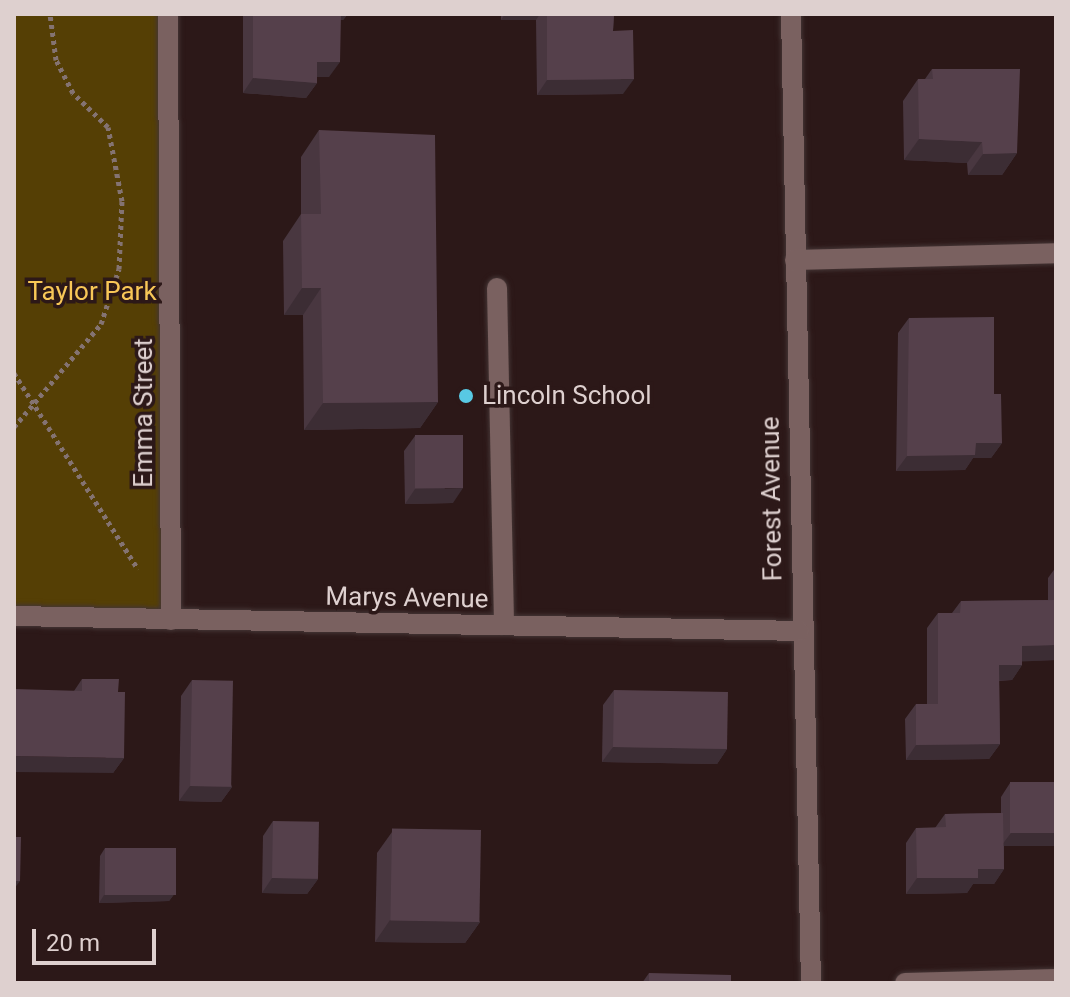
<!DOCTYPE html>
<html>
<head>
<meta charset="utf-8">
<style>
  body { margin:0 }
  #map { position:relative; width:1070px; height:997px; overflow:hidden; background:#2c1818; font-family:Roboto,sans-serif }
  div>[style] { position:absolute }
  .green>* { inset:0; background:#553f05; transform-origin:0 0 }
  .path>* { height:5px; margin-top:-2.5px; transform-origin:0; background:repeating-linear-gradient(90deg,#847372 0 4px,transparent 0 8px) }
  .roads { filter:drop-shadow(0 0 2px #443535) drop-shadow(0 0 2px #443535) }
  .service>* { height:20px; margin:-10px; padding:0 10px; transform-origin:10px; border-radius:10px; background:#7a6160 }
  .minor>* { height:20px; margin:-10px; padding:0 10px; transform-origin:10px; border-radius:10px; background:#7a6160 }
  .wall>* { inset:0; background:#493740 }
  .shaded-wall>* { inset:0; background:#3c2d34 }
  .building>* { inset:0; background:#55404b; transform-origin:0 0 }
  .dots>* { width:22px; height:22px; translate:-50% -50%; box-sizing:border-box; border:4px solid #2c1818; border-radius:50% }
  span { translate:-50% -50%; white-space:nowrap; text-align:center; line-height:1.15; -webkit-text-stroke:7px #2c1818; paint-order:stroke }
  .park-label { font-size:26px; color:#f8c757 }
  .poi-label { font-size:26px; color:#ded0cf }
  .left { translate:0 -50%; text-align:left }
  .street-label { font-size:26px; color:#ded0cf }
  .frame { position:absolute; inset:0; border:16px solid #ded0cf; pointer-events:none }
  .scale { position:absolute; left:32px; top:929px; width:124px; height:36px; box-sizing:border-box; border:4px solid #ded0cf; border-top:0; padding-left:10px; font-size:24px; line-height:28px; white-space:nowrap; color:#ded0cf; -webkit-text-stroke:6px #2c1818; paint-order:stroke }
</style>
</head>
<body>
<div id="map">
  <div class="green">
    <i style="left:14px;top:14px;width:154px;height:603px"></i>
  </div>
  <div class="path">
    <i style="left:14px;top:373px;width:232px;rotate:57.7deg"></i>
    <i style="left:14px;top:427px;width:135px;rotate:-49.8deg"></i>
    <i style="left:101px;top:324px;width:58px;rotate:-71.9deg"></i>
    <i style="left:119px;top:269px;width:68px;rotate:-87.5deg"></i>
    <i style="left:122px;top:201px;width:75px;rotate:-100.7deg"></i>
    <i style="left:108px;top:127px;width:49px;rotate:-135.8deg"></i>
    <i style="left:73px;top:93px;width:37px;rotate:-117deg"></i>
    <i style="left:56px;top:60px;width:46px;rotate:-97.4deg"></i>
  </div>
  <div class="roads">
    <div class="service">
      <i style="left:497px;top:288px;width:337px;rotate:88.8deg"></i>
    </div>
    <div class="minor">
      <i style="left:168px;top:14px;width:606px;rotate:89.72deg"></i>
      <i style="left:791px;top:14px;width:969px;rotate:88.82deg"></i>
      <i style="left:795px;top:260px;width:261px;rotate:-1.5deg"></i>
      <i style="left:14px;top:616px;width:785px;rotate:1.09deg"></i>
      <i style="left:905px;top:983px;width:151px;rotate:-1.5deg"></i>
    </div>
  </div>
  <div class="wall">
    <i style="clip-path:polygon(243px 14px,348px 14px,343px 20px,340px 20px,329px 77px,317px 77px,317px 83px,306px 98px,243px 93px)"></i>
    <i style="clip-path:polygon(501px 14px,614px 14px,613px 31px,623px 94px,537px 95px,536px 20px,501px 20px)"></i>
    <i style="clip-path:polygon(932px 69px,1017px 153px,1002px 175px,968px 175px,967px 163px,904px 160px,903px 101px,918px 79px,925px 79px)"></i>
    <i style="clip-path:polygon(319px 130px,438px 402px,420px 428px,304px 430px,303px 315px,284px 315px,283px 241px,301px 214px,301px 157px)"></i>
    <i style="clip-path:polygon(909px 318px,994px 394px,1002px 443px,991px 458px,973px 458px,965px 470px,896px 471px,898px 333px)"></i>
    <i style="clip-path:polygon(415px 436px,453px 503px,405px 504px,404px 451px)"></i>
    <i style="clip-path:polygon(1056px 567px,1056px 660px,1022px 661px,1022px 665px,1012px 680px,999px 681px,1000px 744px,989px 759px,906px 760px,905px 719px,916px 704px,927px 704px,927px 628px,938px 613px,952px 613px,961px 601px,1048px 600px,1048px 578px)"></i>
    <i style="clip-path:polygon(82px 679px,118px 692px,124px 758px,113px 773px,74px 691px)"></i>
    <i style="clip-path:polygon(192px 680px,232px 787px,221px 802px,179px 801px,181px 696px)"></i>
    <i style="clip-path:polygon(614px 690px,727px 749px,717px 764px,602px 762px,603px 705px)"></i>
    <i style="clip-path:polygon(1010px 783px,1056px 846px,1004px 846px,1004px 869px,994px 884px,973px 884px,967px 893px,906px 894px,906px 843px,916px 828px,935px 828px,945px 814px,1001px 813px,1001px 797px)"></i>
    <i style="clip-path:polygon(273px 821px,318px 879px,307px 894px,262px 893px,263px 836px)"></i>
    <i style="clip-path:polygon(392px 832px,480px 922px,465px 943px,375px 942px,377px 853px)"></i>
    <i style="clip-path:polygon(105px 848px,175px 893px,169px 901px,99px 903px,100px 856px)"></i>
    <i style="clip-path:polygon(649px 973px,649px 983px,642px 983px)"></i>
  </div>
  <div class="shaded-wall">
    <i style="clip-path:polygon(334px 14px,348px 14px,343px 20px,330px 20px)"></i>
    <i style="clip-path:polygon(505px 14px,540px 14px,536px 20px,501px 20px)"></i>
    <i style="clip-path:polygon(317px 62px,340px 62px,329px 77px,307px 77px)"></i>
    <i style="clip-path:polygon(253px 78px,317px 83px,306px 98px,243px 93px)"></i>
    <i style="clip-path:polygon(634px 79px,623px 94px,537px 95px,547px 80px)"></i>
    <i style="clip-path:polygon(919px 139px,982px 142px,967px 163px,904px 160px)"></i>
    <i style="clip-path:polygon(1017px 153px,1002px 175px,968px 175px,983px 154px)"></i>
    <i style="clip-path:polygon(302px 288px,321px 288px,303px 315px,284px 315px)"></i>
    <i style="clip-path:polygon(438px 402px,420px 428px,304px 430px,323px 403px)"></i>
    <i style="clip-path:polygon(976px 443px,1002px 443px,991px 458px,973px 458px,965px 470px,896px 471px,907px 456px)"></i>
    <i style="clip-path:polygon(463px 488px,453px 503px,405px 504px,415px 489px)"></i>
    <i style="clip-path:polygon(1056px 645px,1056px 660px,1011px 662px,1022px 646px)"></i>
    <i style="clip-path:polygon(999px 665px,1022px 665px,1012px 680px,989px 681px)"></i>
    <i style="clip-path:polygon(1000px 744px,989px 759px,906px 760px,916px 745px)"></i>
    <i style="clip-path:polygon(613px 747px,727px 749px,717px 764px,602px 762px)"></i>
    <i style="clip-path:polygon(14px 756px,124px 758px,113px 773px,14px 772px)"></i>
    <i style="clip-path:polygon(190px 786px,232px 787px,221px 802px,179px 801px)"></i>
    <i style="clip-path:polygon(1011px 833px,1056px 833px,1056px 846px,1001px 846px)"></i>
    <i style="clip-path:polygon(978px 869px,1004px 869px,994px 884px,973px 884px,967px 893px,906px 894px,917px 878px)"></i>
    <i style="clip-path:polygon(272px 878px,318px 879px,307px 894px,262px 893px)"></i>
    <i style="clip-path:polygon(14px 881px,20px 881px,14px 889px)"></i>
    <i style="clip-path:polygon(175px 893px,169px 901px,99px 903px,104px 895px)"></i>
    <i style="clip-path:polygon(390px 920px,480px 922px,465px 943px,375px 942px)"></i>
  </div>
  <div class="building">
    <i style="clip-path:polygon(253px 14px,341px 14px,340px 62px,317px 62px,317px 83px,253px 78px)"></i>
    <i style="clip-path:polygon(547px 14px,614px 14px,613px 31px,633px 30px,634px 79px,547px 80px)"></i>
    <i style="clip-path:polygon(932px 69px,1020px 69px,1017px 153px,983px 154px,982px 142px,919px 139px,918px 79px,933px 79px)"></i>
    <i style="clip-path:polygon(319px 130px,435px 135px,438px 402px,323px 403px,321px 288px,302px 288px,301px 214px,321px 214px)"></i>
    <i style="clip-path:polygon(994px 317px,994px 394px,1001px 394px,1002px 443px,976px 443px,975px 455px,907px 456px,909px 318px)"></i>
    <i style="left:463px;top:435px;width:53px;height:48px;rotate:90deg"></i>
    <i style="clip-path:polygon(1056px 600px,1056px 645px,1022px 646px,1022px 665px,999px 665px,1000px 744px,916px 745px,916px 704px,938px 704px,938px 613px,960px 613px,961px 601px)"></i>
    <i style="clip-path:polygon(82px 679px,119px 679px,118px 692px,125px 692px,124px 758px,14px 756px,14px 689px,82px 691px)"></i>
    <i style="left:192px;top:680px;width:41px;height:106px;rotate:1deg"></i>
    <i style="left:614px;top:690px;width:114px;height:57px;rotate:1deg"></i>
    <i style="left:1056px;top:782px;width:51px;height:46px;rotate:90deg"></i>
    <i style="clip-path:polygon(1003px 813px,1004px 869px,978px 869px,978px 878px,917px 878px,916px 828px,946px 827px,945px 814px)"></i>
    <i style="left:273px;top:821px;width:46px;height:57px;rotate:1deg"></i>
    <i style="left:481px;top:830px;width:92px;height:89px;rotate:91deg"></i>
    <i style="clip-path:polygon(14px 837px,21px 837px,20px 881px,14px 881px)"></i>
    <i style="left:105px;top:848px;width:71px;height:47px"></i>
    <i style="clip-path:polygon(649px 973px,731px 975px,731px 983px,649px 983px)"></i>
  </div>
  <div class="dots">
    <i style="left:466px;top:396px;background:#58c9e4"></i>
  </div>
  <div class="park-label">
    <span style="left:92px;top:292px">Taylor Park</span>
  </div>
  <div class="poi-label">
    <span class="left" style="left:482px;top:396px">Lincoln School</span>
  </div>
  <div class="street-label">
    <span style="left:144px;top:413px;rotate:-90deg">Emma Street</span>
    <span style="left:772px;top:499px;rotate:-91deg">Forest Avenue</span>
    <span style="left:407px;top:598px;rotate:1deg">Marys Avenue</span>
  </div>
  <div class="frame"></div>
  <div class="scale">20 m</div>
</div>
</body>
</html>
